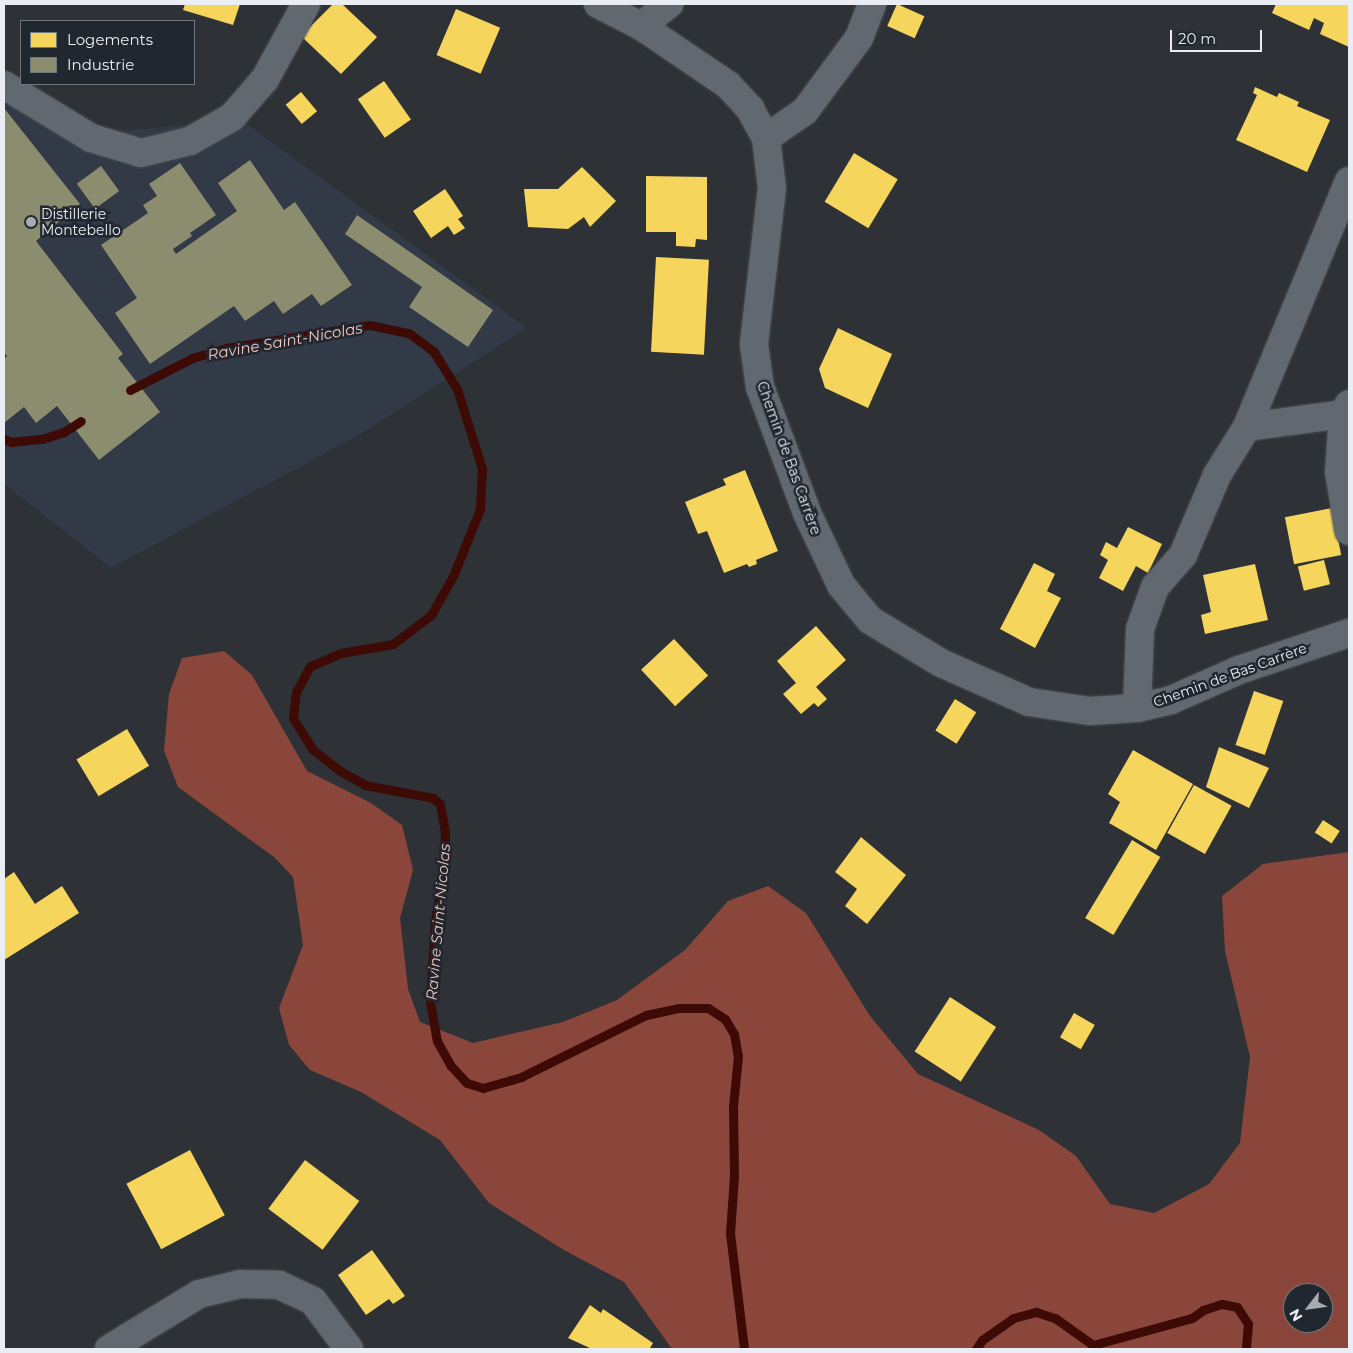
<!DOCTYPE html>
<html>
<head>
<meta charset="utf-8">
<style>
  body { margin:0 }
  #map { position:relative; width:1353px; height:1353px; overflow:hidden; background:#2e3236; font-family:Montserrat,sans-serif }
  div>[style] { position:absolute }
  .built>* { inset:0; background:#313a46 }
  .forest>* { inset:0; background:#8a463a }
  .homes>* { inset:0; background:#f6d55c; transform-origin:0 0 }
  .industry>* { inset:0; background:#8c8c6e; transform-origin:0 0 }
  .stream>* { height:9px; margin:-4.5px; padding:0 4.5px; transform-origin:4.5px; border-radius:4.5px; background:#3d0a06 }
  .roads { filter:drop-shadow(0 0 1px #4d5054) drop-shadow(0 0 1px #4d5054) }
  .minor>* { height:28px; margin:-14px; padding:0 14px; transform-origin:14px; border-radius:14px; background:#616870 }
  .dots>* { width:14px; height:14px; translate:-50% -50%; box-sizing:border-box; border:2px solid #21272f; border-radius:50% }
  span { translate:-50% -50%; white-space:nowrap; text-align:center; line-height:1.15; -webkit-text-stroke:5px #21272f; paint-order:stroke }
  .poi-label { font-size:14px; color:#eaeef4 }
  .left { translate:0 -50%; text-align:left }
  .street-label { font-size:14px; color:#eaeef4 }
  .water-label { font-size:15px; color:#f6c7bd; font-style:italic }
  .frame { position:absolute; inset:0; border:5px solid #eaeef4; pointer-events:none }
  .legend { position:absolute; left:20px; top:20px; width:175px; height:65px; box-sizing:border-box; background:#21272f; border:1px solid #71777e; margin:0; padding:6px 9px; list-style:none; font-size:15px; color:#eaeef4 }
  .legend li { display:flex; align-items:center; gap:10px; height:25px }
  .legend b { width:25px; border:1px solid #71777e }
  .north { position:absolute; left:1283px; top:1283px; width:50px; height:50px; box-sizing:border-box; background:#21272f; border:1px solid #71777e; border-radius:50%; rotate:240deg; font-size:14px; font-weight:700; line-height:20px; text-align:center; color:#eaeef4 }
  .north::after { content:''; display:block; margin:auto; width:18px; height:22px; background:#a8acb2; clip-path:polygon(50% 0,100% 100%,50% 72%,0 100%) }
  .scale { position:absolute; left:1170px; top:30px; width:92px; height:22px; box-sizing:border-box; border:2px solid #eaeef4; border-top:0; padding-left:6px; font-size:15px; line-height:18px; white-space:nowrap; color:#eaeef4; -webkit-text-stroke:4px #21272f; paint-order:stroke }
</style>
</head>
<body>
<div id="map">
  <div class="built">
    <i style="clip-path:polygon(4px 78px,94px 134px,240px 119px,527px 328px,359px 435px,111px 568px,4px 484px)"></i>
  </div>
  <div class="forest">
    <i style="clip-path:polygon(evenodd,224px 651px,252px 675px,307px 771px,371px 803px,402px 825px,413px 870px,400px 918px,408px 989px,420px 1022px,473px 1043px,563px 1022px,617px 1000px,685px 950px,728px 901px,768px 886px,806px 913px,870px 1016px,918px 1074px,1039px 1130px,1076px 1156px,1110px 1204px,1154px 1213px,1209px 1184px,1240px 1143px,1250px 1057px,1225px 951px,1222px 896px,1263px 864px,1349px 852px,1349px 1349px,672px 1349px,624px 1282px,564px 1250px,489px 1203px,440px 1140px,361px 1092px,310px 1070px,289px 1045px,279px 1008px,303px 945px,293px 877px,274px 857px,178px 787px,164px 751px,169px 694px,182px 658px,224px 651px,1293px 1293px,1323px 1293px,1323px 1323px,1293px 1323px,1293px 1293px)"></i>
  </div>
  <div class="homes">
    <i style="clip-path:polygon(185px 4px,240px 4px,233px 25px,183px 10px)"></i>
    <i style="clip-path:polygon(333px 4px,342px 4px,377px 37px,341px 74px,301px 36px)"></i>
    <i style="left:897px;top:4px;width:30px;height:24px;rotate:24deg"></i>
    <i style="clip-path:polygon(1276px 4px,1349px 4px,1349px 47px,1320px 34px,1324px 23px,1314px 18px,1309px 30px,1272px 13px)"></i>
    <i style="left:456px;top:9px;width:48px;height:50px;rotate:23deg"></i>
    <i style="left:384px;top:81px;width:47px;height:32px;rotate:55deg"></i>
    <i style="clip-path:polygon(1255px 87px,1277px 97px,1279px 93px,1299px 102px,1297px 106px,1330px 120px,1307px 172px,1236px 140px,1257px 95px,1253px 93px)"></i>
    <i style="left:301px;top:92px;width:25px;height:20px;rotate:50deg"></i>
    <i style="left:854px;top:153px;width:51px;height:57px;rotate:31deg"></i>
    <i style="clip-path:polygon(582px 167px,616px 201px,590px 227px,584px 217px,568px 229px,528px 227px,524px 189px,558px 189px)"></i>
    <i style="clip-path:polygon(646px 176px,707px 177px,707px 240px,696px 239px,695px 247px,676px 246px,676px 232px,646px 232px)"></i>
    <i style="clip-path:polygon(445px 189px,463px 216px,458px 219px,465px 228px,454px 235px,448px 226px,431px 238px,413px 211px)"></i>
    <i style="left:656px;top:257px;width:53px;height:95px;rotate:3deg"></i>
    <i style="clip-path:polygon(838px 328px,892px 354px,868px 408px,825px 388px,819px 369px)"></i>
    <i style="clip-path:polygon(745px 470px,778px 551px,756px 560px,757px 564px,749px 567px,747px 564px,724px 573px,707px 531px,698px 534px,685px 502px,726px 485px,723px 479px)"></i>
    <i style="left:1332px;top:508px;width:48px;height:48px;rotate:79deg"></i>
    <i style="clip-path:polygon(1128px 527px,1162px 544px,1148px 573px,1136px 566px,1123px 591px,1099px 578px,1108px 560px,1100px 555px,1106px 542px,1117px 548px)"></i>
    <i style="left:1324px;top:560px;width:25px;height:27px;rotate:76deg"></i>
    <i style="clip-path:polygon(1034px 563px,1055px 574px,1047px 591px,1061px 598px,1035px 648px,1000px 629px)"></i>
    <i style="clip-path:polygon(1255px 564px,1268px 620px,1205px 634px,1201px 615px,1211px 612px,1203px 575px)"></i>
    <i style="clip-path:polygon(816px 626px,846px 660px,816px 687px,827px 699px,818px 707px,814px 703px,801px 714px,783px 694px,796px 683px,777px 661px)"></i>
    <i style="left:674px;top:639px;width:50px;height:45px;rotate:47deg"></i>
    <i style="left:1254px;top:691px;width:31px;height:57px;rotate:19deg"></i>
    <i style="left:955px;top:699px;width:25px;height:37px;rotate:32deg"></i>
    <i style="left:127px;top:729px;width:43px;height:59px;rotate:59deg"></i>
    <i style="clip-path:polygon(1219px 747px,1269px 768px,1249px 808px,1206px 787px)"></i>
    <i style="clip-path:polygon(1133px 750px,1193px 784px,1156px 850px,1109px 823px,1120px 802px,1108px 794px)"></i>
    <i style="left:1194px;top:785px;width:43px;height:55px;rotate:29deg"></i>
    <i style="left:1323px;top:820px;width:20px;height:15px;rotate:33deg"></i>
    <i style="clip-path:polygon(861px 837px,906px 875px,867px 924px,845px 906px,857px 889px,835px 872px)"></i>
    <i style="left:1132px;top:840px;width:33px;height:91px;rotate:31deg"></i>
    <i style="clip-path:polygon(14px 872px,35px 904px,62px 886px,79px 913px,4px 960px,4px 879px)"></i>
    <i style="left:950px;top:997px;width:55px;height:65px;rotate:33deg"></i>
    <i style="left:1074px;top:1013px;width:24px;height:28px;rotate:30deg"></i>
    <i style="left:190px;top:1150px;width:74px;height:72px;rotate:62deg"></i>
    <i style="left:305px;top:1160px;width:68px;height:61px;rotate:37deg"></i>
    <i style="clip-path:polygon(372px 1250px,405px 1296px,393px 1304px,389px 1299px,366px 1315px,338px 1275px)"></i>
    <i style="clip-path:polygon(590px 1305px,601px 1313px,603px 1309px,653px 1343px,650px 1348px,652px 1349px,592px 1349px,568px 1338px)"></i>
  </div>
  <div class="industry">
    <i style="clip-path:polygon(4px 108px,80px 204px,36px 241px,123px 354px,118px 358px,160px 412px,99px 460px,57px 406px,36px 423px,24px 407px,4px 423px,4px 359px,7px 356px,4px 352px)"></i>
    <i style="clip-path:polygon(250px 160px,284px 210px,295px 202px,352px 285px,321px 306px,312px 294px,283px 314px,274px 301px,245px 321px,234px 306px,150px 364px,115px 313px,137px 298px,101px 245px,148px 213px,143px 205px,157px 196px,149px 184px,180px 163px,216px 215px,190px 233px,192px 236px,173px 249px,176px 254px,237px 211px,218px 183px)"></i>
    <i style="left:101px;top:166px;width:31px;height:30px;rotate:54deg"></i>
    <i style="clip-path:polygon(357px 215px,493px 310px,468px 347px,409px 307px,422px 287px,345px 234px)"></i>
  </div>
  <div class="stream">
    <i style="left:130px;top:390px;width:70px;rotate:-27.3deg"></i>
    <i style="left:192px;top:358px;width:35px;rotate:-16deg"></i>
    <i style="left:226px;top:348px;width:146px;rotate:-9.1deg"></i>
    <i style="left:370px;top:325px;width:40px;rotate:12deg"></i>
    <i style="left:409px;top:333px;width:31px;rotate:37deg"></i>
    <i style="left:434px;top:352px;width:44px;rotate:58.1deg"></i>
    <i style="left:457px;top:389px;width:84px;rotate:72.6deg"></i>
    <i style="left:482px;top:469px;width:40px;rotate:92.9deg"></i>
    <i style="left:480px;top:509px;width:72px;rotate:111.9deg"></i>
    <i style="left:453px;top:576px;width:45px;rotate:119.4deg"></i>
    <i style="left:431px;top:615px;width:48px;rotate:142.7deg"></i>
    <i style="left:393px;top:644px;width:53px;rotate:170.2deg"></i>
    <i style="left:341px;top:653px;width:34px;rotate:157deg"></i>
    <i style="left:310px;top:666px;width:30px;rotate:118deg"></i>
    <i style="left:296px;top:692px;width:26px;rotate:97deg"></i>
    <i style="left:293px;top:718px;width:36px;rotate:58deg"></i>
    <i style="left:312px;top:749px;width:36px;rotate:38deg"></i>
    <i style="left:340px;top:771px;width:29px;rotate:29deg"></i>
    <i style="left:365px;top:785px;width:69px;rotate:10.8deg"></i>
    <i style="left:433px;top:798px;width:9px;rotate:41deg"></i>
    <i style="left:440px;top:804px;width:27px;rotate:80deg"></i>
    <i style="left:445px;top:831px;width:38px;rotate:92deg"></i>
    <i style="left:444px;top:869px;width:52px;rotate:100deg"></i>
    <i style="left:435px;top:920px;width:82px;rotate:93.5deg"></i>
    <i style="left:430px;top:1002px;width:40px;rotate:80deg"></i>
    <i style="left:437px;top:1041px;width:29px;rotate:61deg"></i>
    <i style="left:451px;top:1066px;width:23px;rotate:47deg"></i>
    <i style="left:467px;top:1083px;width:17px;rotate:17deg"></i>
    <i style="left:483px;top:1088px;width:40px;rotate:-16deg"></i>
    <i style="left:521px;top:1077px;width:140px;rotate:-26.4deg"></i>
    <i style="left:646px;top:1015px;width:34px;rotate:-12deg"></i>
    <i style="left:679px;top:1008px;width:29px"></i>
    <i style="left:708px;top:1008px;width:20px;rotate:33deg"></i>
    <i style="left:725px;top:1019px;width:17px;rotate:59deg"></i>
    <i style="left:734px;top:1034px;width:22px;rotate:80deg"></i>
    <i style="left:738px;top:1056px;width:50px;rotate:95.7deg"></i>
    <i style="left:733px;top:1106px;width:70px;rotate:89.2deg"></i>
    <i style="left:734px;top:1176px;width:57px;rotate:94deg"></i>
    <i style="left:730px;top:1233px;width:117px;rotate:83.1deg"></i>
    <i style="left:4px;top:439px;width:8px;rotate:23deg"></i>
    <i style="left:11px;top:442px;width:31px;rotate:-6deg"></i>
    <i style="left:42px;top:439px;width:23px;rotate:-18deg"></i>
    <i style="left:64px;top:432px;width:20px;rotate:-33deg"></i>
    <i style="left:976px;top:1349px;width:11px;rotate:-56deg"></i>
    <i style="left:982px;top:1340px;width:38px;rotate:-35deg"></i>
    <i style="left:1013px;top:1318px;width:24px;rotate:-15deg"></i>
    <i style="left:1036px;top:1312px;width:20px;rotate:18deg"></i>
    <i style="left:1055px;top:1318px;width:47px;rotate:35.4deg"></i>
    <i style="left:1093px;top:1345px;width:103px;rotate:-15.3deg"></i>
    <i style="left:1192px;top:1318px;width:14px;rotate:-36deg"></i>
    <i style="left:1203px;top:1310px;width:20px;rotate:-18deg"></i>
    <i style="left:1222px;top:1304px;width:15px;rotate:11deg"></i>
    <i style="left:1237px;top:1307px;width:20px;rotate:57deg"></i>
    <i style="left:1248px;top:1324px;width:25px;rotate:95deg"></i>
  </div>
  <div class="roads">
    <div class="minor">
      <i style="left:598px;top:4px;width:48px;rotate:27.1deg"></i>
      <i style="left:641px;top:26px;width:105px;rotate:34.1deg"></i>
      <i style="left:728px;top:85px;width:33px;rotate:47deg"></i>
      <i style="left:750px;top:109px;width:33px;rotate:61deg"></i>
      <i style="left:766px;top:138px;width:50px;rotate:83.2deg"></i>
      <i style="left:772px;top:188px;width:157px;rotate:96.6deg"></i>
      <i style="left:754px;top:344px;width:43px;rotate:82.1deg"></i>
      <i style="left:760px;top:387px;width:134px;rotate:69.5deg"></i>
      <i style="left:807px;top:513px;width:80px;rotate:64.7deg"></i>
      <i style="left:841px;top:585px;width:45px;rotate:50.4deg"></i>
      <i style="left:870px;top:620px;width:83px;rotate:31.2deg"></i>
      <i style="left:941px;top:663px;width:96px;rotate:23.9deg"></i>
      <i style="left:1029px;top:702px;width:62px;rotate:8.4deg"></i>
      <i style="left:1090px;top:711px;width:47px;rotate:-3.7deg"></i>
      <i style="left:1137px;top:708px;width:35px;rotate:-13deg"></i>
      <i style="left:1171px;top:700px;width:74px;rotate:-23.8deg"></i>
      <i style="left:1239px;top:670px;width:116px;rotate:-18.6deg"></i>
      <i style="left:641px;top:26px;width:36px;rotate:-38deg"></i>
      <i style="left:4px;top:85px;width:102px;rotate:31.3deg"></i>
      <i style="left:91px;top:138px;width:52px;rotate:16.7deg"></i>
      <i style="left:141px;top:153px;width:50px;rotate:-13.8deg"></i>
      <i style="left:190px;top:141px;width:48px;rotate:-29.7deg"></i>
      <i style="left:232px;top:117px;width:50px;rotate:-49deg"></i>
      <i style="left:265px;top:79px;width:85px;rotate:-61.3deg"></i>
      <i style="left:766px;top:138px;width:47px;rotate:-34.7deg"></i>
      <i style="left:805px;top:111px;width:91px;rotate:-53.5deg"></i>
      <i style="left:859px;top:38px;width:36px;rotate:-69deg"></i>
      <i style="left:1349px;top:404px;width:12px;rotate:121deg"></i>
      <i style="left:1343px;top:414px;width:58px;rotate:93.9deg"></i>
      <i style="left:1339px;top:472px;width:60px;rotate:80.4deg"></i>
      <i style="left:1247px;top:427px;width:97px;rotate:-7.7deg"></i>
      <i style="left:1137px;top:708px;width:79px;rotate:-87.8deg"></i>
      <i style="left:1140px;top:629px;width:45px;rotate:-70.3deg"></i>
      <i style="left:1155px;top:587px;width:43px;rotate:-48.8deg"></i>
      <i style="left:1183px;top:555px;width:87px;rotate:-67deg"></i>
      <i style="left:1217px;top:475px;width:57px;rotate:-58deg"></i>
      <i style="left:1247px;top:427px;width:266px;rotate:-67.5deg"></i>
      <i style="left:109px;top:1349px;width:105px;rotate:-31.4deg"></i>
      <i style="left:199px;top:1294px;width:42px;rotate:-13.7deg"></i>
      <i style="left:240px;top:1284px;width:39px;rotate:1deg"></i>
      <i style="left:279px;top:1285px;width:38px;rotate:25deg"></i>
      <i style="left:313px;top:1301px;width:60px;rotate:53.1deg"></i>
    </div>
  </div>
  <div class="dots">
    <i style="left:31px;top:222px;background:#a8acb2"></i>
  </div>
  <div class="poi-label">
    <span class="left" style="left:41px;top:222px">Distillerie<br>Montebello</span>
  </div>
  <div class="street-label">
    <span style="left:789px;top:458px;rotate:70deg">Chemin de Bas Carrère</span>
    <span style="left:1230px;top:675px;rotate:-20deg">Chemin de Bas Carrère</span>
  </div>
  <div class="water-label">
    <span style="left:285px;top:341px;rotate:-10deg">Ravine Saint-Nicolas</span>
    <span style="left:438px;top:922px;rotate:-85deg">Ravine Saint-Nicolas</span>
  </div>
  <div class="frame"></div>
  <ul class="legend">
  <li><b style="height:14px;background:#f6d55c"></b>Logements</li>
  <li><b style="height:14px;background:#8c8c6e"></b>Industrie</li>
  </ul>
  <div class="north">N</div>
  <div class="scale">20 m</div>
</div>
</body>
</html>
